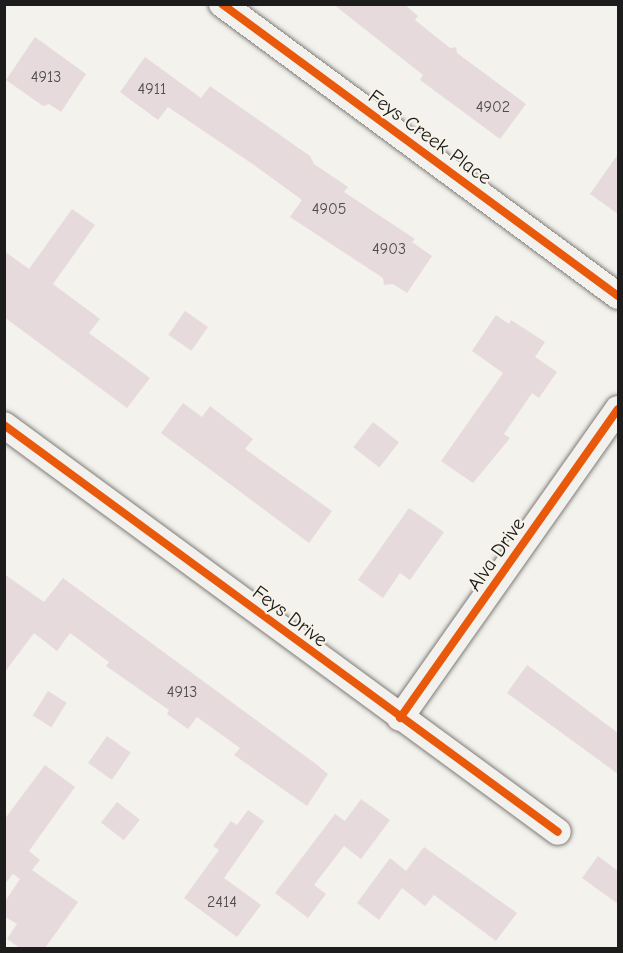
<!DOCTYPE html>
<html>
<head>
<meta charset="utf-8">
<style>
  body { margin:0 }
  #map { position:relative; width:623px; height:953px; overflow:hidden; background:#f4f2ec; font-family:"Comic Neue",sans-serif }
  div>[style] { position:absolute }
  .building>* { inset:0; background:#e6dadd; transform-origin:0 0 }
  .roads { filter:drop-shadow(0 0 2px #7d7c7a) drop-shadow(0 0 2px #7d7c7a) }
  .minor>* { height:26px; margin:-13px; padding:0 13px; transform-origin:13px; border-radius:13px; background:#f2f1ed }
  .cycleway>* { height:8px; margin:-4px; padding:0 4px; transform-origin:4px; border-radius:4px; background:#e8590c }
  span { translate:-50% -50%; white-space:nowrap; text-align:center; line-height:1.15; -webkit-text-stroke:4.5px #f7f3e8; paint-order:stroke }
  .number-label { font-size:16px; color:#4e4c4c }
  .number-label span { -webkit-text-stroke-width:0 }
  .street-label { font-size:20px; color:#1c1c1c }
  .frame { position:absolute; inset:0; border:6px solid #1c1c1c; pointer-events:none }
</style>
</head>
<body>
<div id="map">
  <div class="building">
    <i style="clip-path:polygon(333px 4px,404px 4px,418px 16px,415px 20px,450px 48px,456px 47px,457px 53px,526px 104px,500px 139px,420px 80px,423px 75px)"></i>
    <i style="clip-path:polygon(35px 37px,86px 74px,61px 112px,49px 104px,43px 106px,6px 80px)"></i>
    <i style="clip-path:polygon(145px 57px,201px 98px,210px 86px,310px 156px,314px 164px,348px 187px,344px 192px,415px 239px,412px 242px,432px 256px,407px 293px,393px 284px,384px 285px,383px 278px,290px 217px,302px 200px,254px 165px,168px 107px,158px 120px,120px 92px)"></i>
    <i style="clip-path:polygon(618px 154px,618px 214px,590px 194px)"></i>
    <i style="clip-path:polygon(72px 209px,95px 225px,53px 284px,100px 319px,89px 333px,150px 378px,127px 408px,4px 317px,4px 251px,29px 269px)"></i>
    <i style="left:185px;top:311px;width:28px;height:29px;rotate:35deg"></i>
    <i style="clip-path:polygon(496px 315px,509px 324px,511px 320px,545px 342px,535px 357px,557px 372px,539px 398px,532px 393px,504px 434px,510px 438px,473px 483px,441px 461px,503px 373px,472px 351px)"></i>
    <i style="clip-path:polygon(183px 403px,202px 417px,210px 406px,253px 439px,245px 449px,332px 511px,309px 543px,161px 433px)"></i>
    <i style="left:373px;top:422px;width:33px;height:32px;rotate:38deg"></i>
    <i style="clip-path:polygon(409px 508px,444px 532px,410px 580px,400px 573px,383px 598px,358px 580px)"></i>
    <i style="clip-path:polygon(4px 574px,44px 602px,63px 578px,316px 764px,328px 774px,307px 806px,234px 755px,240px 748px,197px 717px,188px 729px,167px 714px,169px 710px,106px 666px,109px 662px,70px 633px,57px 651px,34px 633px,4px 673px)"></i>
    <i style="clip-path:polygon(527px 665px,618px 733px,618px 774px,507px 693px)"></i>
    <i style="left:48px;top:691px;width:22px;height:29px;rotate:32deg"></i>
    <i style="left:107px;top:736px;width:29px;height:33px;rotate:35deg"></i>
    <i style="clip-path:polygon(45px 765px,75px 787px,29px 851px,40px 860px,32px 870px,78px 902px,45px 948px,20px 948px,7px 939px,17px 924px,4px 916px,4px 903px,20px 879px,13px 874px,4px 885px,4px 820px)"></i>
    <i style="clip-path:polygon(361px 799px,390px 820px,361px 859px,344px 846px,314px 885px,326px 894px,308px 918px,275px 893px,335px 814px,345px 821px)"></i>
    <i style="left:117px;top:802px;width:29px;height:26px;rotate:38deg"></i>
    <i style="clip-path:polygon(248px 810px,264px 821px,224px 878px,261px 905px,237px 937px,184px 898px,219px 850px,213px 846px,231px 821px,237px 825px)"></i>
    <i style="clip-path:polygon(424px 847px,517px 913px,496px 941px,434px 895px,425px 906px,402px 888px,379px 920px,357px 903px,390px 858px,406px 871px)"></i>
    <i style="clip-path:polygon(598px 856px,618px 871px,618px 904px,582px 878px)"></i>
  </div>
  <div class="roads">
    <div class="minor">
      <i style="left:222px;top:4px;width:492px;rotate:36.4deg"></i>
      <i style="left:4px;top:425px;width:687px;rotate:36.3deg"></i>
      <i style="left:400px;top:718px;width:378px;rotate:-54.8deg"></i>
    </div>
  </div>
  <div class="cycleway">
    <i style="left:222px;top:4px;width:492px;rotate:36.4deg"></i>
    <i style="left:4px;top:425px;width:687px;rotate:36.3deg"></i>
    <i style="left:400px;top:718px;width:378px;rotate:-54.8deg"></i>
  </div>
  <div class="number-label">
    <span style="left:46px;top:77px">4913</span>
    <span style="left:152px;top:89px">4911</span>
    <span style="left:493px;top:107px">4902</span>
    <span style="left:329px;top:209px">4905</span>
    <span style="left:389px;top:249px">4903</span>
    <span style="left:182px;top:692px">4913</span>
    <span style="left:222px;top:902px">2414</span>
  </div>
  <div class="street-label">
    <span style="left:430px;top:137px;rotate:36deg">Feys Creek Place</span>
    <span style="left:496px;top:554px;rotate:-55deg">Alva Drive</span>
    <span style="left:290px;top:616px;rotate:37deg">Feys Drive</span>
  </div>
  <div class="frame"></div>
</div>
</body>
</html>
